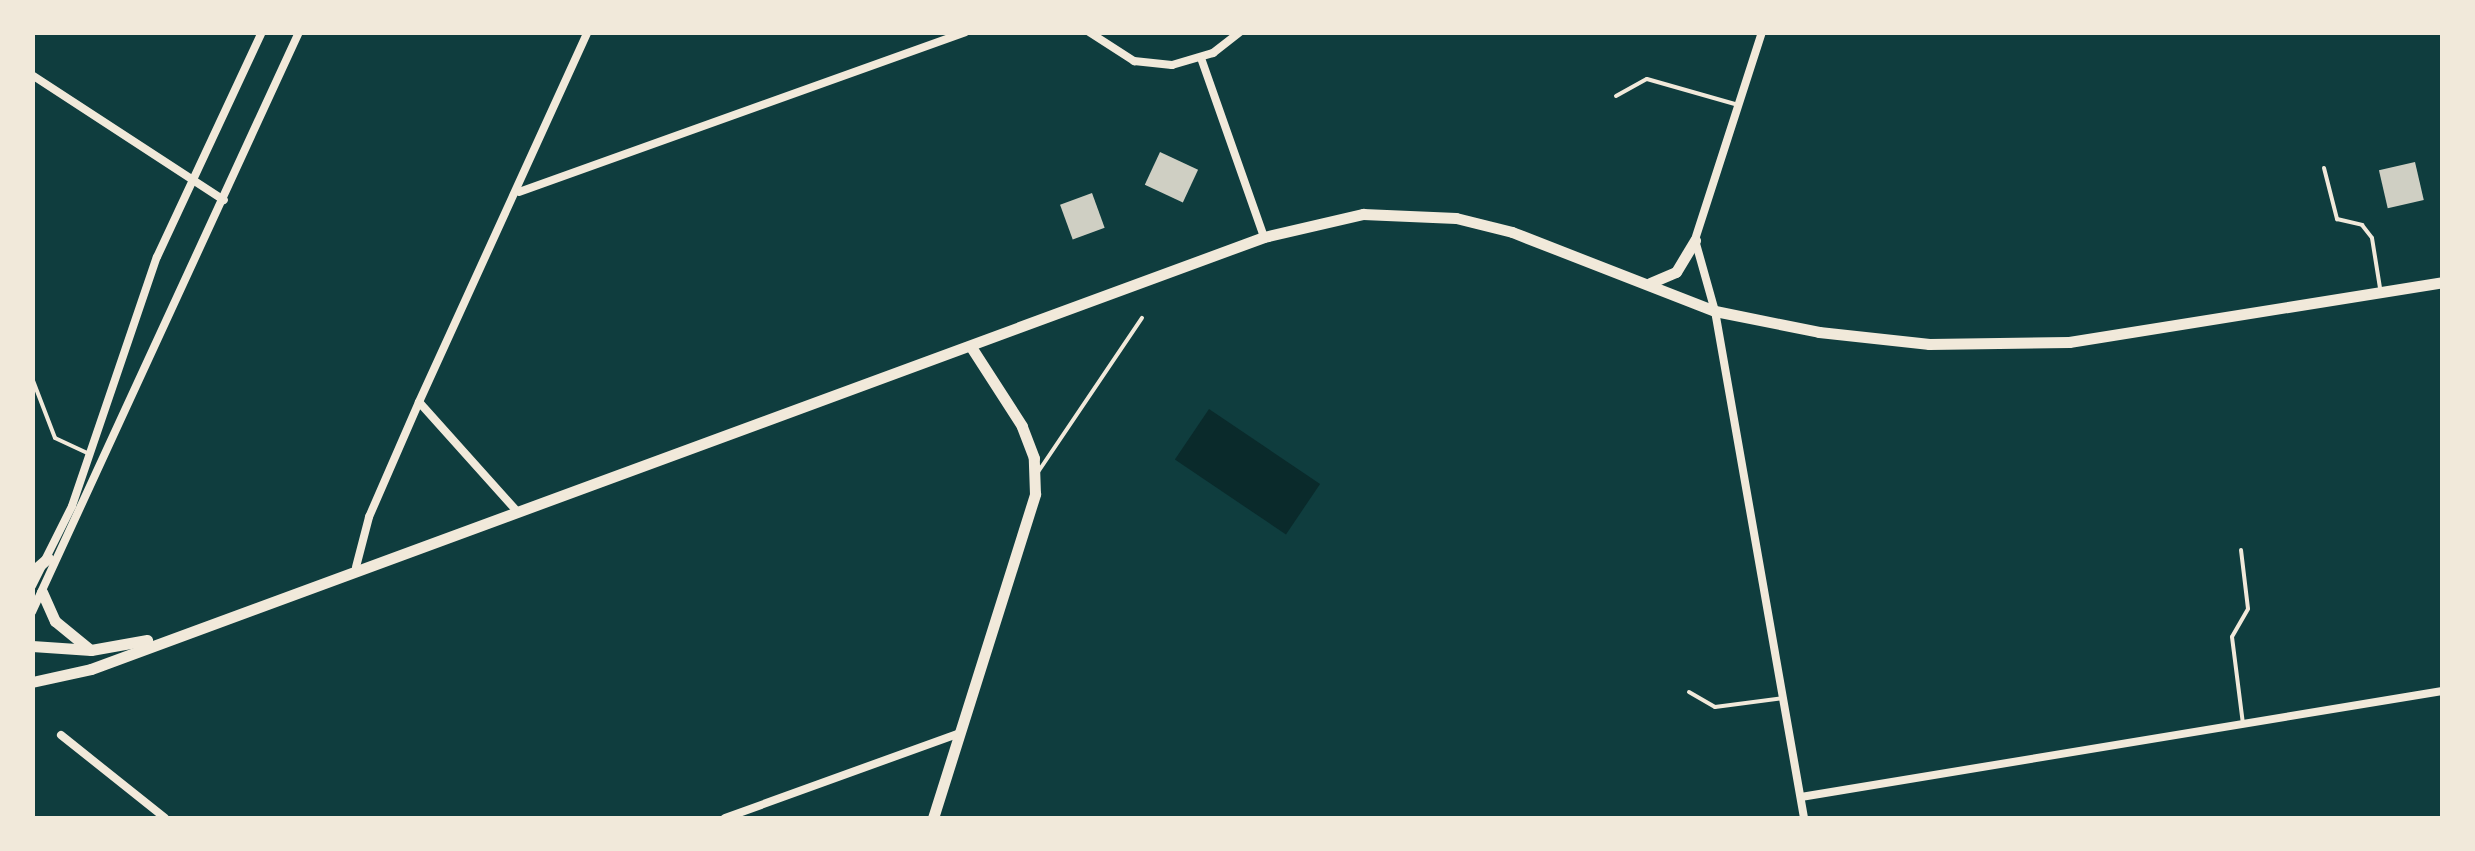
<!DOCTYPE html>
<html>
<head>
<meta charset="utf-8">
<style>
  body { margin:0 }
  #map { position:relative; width:2475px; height:851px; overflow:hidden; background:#0f3d3e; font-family:Roboto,sans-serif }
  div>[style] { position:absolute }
  .water>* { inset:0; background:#0a2a2b; transform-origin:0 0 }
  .building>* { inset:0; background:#cfcfc3; transform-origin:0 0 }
  .service>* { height:4px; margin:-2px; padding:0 2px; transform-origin:2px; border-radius:2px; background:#f1e9da }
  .minor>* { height:8px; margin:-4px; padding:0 4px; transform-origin:4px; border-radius:4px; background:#f1e9da }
  .secondary>* { height:11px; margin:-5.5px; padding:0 5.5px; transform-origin:5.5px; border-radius:5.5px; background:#f1e9da }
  span { translate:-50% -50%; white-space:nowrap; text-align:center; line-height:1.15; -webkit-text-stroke:8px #f1e9da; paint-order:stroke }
  .frame { position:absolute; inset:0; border:35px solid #f1e9da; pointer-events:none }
</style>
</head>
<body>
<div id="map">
  <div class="water">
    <i style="left:1209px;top:409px;width:134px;height:61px;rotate:34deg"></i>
  </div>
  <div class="building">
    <i style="left:1160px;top:152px;width:42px;height:36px;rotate:25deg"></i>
    <i style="left:2415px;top:162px;width:39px;height:37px;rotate:77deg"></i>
    <i style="left:1092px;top:193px;width:37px;height:34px;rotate:70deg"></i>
  </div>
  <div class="service">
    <i style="left:1616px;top:96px;width:35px;rotate:-29deg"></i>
    <i style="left:1647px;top:79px;width:95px;rotate:15.9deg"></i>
    <i style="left:2324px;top:168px;width:53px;rotate:75.7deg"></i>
    <i style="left:2337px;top:219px;width:26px;rotate:13deg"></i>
    <i style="left:2362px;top:225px;width:16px;rotate:52deg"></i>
    <i style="left:2372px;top:238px;width:51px;rotate:80.9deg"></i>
    <i style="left:32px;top:378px;width:64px;rotate:69deg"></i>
    <i style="left:55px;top:438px;width:35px;rotate:25deg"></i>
    <i style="left:1038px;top:472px;width:186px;rotate:-56deg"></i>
    <i style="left:2241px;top:550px;width:59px;rotate:83.2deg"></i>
    <i style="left:2248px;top:609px;width:32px;rotate:120deg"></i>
    <i style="left:2232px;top:637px;width:88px;rotate:82.8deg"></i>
    <i style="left:1689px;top:692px;width:30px;rotate:30deg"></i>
    <i style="left:1715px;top:707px;width:69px;rotate:-7.5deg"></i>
  </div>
  <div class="minor">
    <i style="left:1089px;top:32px;width:54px;rotate:32.8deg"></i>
    <i style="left:1134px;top:61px;width:38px;rotate:6deg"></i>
    <i style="left:1172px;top:65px;width:43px;rotate:-16.3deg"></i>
    <i style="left:1213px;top:53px;width:34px;rotate:-38deg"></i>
    <i style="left:1762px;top:32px;width:219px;rotate:107.9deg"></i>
    <i style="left:1695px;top:240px;width:74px;rotate:74.3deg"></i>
    <i style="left:1715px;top:311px;width:515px;rotate:80.04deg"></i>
    <i style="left:1201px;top:58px;width:190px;rotate:70.6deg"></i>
    <i style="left:32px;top:75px;width:229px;rotate:33.1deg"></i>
    <i style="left:519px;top:192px;width:474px;rotate:-19.7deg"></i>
    <i style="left:419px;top:402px;width:145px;rotate:48.1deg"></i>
    <i style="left:356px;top:567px;width:52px;rotate:-75.4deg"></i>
    <i style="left:369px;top:517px;width:125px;rotate:-66.5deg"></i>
    <i style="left:419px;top:402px;width:407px;rotate:-65.5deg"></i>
    <i style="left:32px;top:586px;width:89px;rotate:-63.4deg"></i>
    <i style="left:72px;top:506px;width:263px;rotate:-71.2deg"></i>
    <i style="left:157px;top:257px;width:248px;rotate:-65deg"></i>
    <i style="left:32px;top:612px;width:639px;rotate:-65.28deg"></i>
    <i style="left:61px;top:735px;width:133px;rotate:38.6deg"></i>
    <i style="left:1801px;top:797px;width:650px;rotate:-9.39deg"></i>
    <i style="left:725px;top:818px;width:250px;rotate:-19.9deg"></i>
  </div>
  <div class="secondary">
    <i style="left:1650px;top:283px;width:28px;rotate:-23deg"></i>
    <i style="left:1676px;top:272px;width:37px;rotate:-59deg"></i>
    <i style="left:32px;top:572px;width:21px;rotate:-41deg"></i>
    <i style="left:42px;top:592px;width:32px;rotate:66deg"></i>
    <i style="left:55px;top:621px;width:43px;rotate:39.3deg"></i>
    <i style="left:32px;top:646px;width:59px;rotate:3.9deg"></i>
    <i style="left:91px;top:650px;width:57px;rotate:-10.1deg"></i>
    <i style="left:32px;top:682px;width:60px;rotate:-12.4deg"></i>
    <i style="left:91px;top:669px;width:1250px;rotate:-20.22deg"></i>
    <i style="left:1264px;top:237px;width:102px;rotate:-13.1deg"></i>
    <i style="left:1363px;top:214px;width:93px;rotate:2.5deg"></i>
    <i style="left:1456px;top:218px;width:58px;rotate:14deg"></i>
    <i style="left:1512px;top:232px;width:218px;rotate:21.3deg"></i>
    <i style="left:1715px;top:311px;width:106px;rotate:11.4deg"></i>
    <i style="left:1819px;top:332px;width:111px;rotate:6.2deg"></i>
    <i style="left:1929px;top:344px;width:140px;rotate:-0.8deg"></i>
    <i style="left:2069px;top:342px;width:378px;rotate:-9.1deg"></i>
    <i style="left:933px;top:818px;width:340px;rotate:-72.5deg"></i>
    <i style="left:1035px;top:494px;width:36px;rotate:-92deg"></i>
    <i style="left:1034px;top:458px;width:34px;rotate:-111deg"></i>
    <i style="left:1022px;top:426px;width:94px;rotate:-122.8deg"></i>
  </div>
  <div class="frame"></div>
</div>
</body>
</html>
